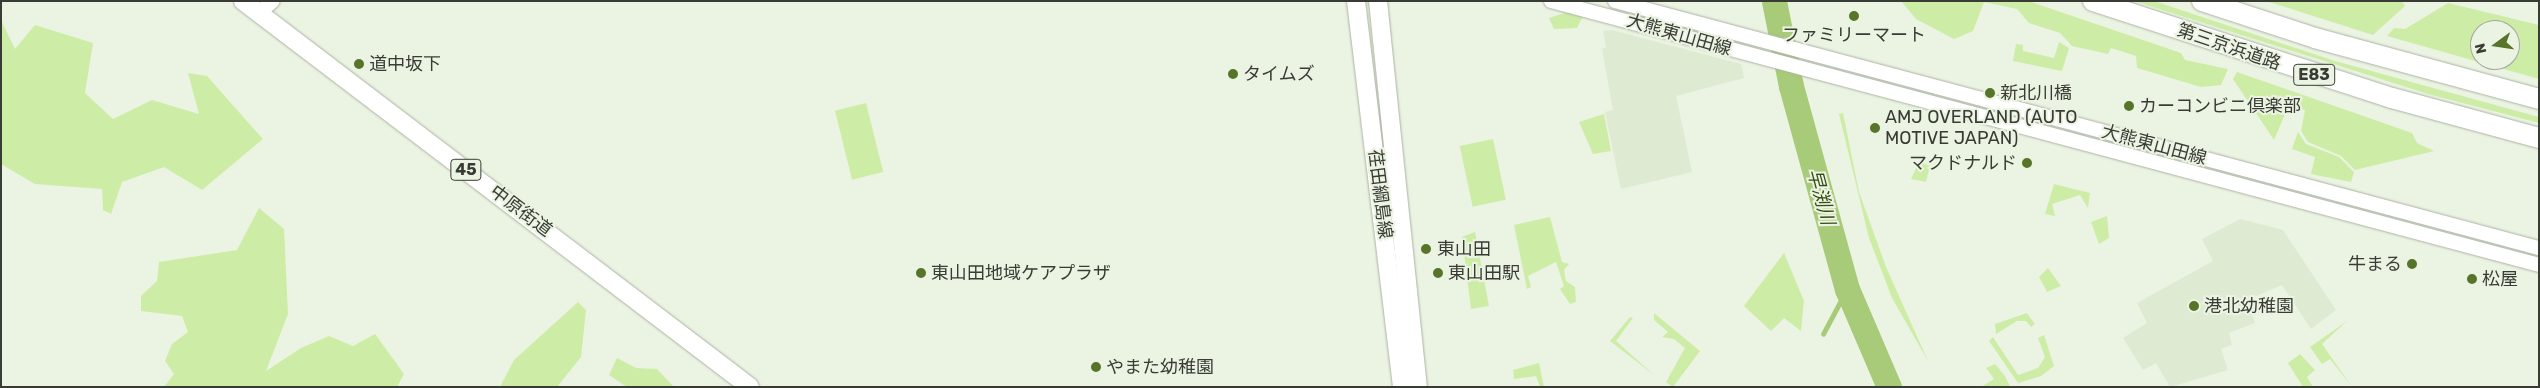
<!DOCTYPE html>
<html>
<head>
<meta charset="utf-8">
<style>
  body { margin:0 }
  #map { position:relative; width:2540px; height:388px; overflow:hidden; background:#ebf3e2; font-family:Rubik,"Noto Sans JP",sans-serif }
  div>[style] { position:absolute }
  .built>* { inset:0; background:#dfead2 }
  .green>* { inset:0; background:#cdeda7; transform-origin:0 0 }
  .stream>* { height:4.5px; margin:-2.25px; padding:0 2.25px; transform-origin:2.25px; border-radius:2.25px; background:#a7cb78 }
  .river>* { height:25px; margin:-12.5px; padding:0 12.5px; transform-origin:12.5px; border-radius:12.5px; background:#a7cb78 }
  .roads { filter:drop-shadow(0 0 1px #abb3a3) drop-shadow(0 0 1px #abb3a3) }
  .minor>* { height:14px; margin:-7px; padding:0 7px; transform-origin:7px; border-radius:7px; background:#fff }
  .major>* { height:18px; margin:-9px; padding:0 9px; transform-origin:9px; border-radius:9px; background:#fff }
  .highway>* { height:20px; margin:-10px; padding:0 10px; transform-origin:10px; border-radius:10px; background:#fff }
  .dots>* { width:14px; height:14px; translate:-50% -50%; box-sizing:border-box; border:2px solid #ebf3e2; border-radius:50% }
  span { translate:-50% -50%; white-space:nowrap; text-align:center; line-height:1.15; -webkit-text-stroke:4px #ebf3e2; paint-order:stroke }
  .shield-label span { padding:1px 4px; background:#ebf3e2; border:1px solid; border-radius:4px; -webkit-text-stroke-width:0 }
  .shield-label { font-size:16px; color:#393c35; font-weight:700 }
  .street-label { font-size:18px; color:#393c35 }
  .poi-label { font-size:18px; color:#393c35 }
  .left { translate:0 -50%; text-align:left }
  .right { translate:-100% -50%; text-align:right }
  .water-label { font-size:19px; color:#374d12; font-style:italic }
  .frame { position:absolute; inset:0; border:2px solid #393c35; pointer-events:none }
  .north { position:absolute; left:2470px; top:20px; width:50px; height:50px; box-sizing:border-box; background:#ebf3e2; border:1px solid #a4aa9d; border-radius:50%; rotate:256deg; font-size:14px; font-weight:700; line-height:20px; text-align:center; color:#393c35 }
  .north::after { content:''; display:block; margin:auto; width:18px; height:22px; background:#57742a; clip-path:polygon(50% 0,100% 100%,50% 72%,0 100%) }
</style>
</head>
<body>
<div id="map">
  <div class="built">
    <i style="clip-path:polygon(1612px 30px,1741px 64px,1744px 78px,1676px 96px,1692px 172px,1621px 189px,1605px 112px,1613px 110px,1602px 49px,1606px 47px,1603px 31px)"></i>
    <i style="clip-path:polygon(2240px 219px,2283px 230px,2336px 310px,2311px 329px,2282px 285px,2247px 300px,2255px 323px,2229px 333px,2232px 345px,2221px 349px,2228px 370px,2170px 387px,2156px 363px,2143px 370px,2123px 338px,2147px 323px,2137px 303px,2213px 261px,2202px 239px)"></i>
  </div>
  <div class="green">
    <i style="clip-path:polygon(1901px 1px,2028px 1px,2181px 53px,2185px 60px,2228px 69px,2221px 85px,2201px 87px,2137px 68px,2136px 56px,2111px 48px,2108px 54px,2072px 46px,2060px 33px,2029px 23px,2017px 9px,1984px 2px,1973px 31px,1954px 39px,1916px 19px)"></i>
    <i style="clip-path:polygon(2134px 1px,2154px 1px,2335px 61px,2539px 117px,2539px 123px,2428px 94px)"></i>
    <i style="clip-path:polygon(2266px 1px,2402px 1px,2405px 6px,2373px 35px)"></i>
    <i style="clip-path:polygon(evenodd,2448px 3px,2539px 25px,2539px 79px,2387px 36px,2394px 28px,2405px 29px,2448px 3px,2480px 30px,2510px 30px,2510px 60px,2480px 60px,2480px 30px)"></i>
    <i style="clip-path:polygon(1568px 12px,1583px 16px,1577px 28px,1554px 29px,1549px 18px)"></i>
    <i style="clip-path:polygon(1px 20px,15px 49px,35px 25px,93px 43px,85px 93px,113px 119px,152px 100px,199px 114px,188px 73px,207px 76px,263px 139px,202px 190px,164px 167px,122px 182px,111px 214px,103px 210px,102px 189px,35px 184px,1px 164px)"></i>
    <i style="clip-path:polygon(2059px 42px,2069px 48px,2062px 71px,2013px 61px,2016px 44px,2023px 45px,2023px 51px,2054px 58px)"></i>
    <i style="clip-path:polygon(2237px 72px,2412px 133px,2417px 143px,2434px 151px,2355px 170px,2341px 156px,2308px 142px,2301px 131px,2305px 110px,2289px 105px,2274px 140px,2233px 79px)"></i>
    <i style="left:866px;top:103px;width:71px;height:32px;rotate:76deg"></i>
    <i style="clip-path:polygon(1843px 113px,1859px 192px,1886px 267px,1928px 361px,1892px 298px,1869px 238px,1839px 114px)"></i>
    <i style="clip-path:polygon(1604px 114px,1611px 151px,1593px 154px,1579px 122px)"></i>
    <i style="clip-path:polygon(2298px 132px,2306px 144px,2339px 157px,2354px 172px,2351px 182px,2311px 174px,2315px 157px,2292px 149px)"></i>
    <i style="left:1493px;top:139px;width:62px;height:34px;rotate:78deg"></i>
    <i style="clip-path:polygon(1919px 162px,1930px 166px,1926px 182px,1911px 179px)"></i>
    <i style="clip-path:polygon(2054px 184px,2090px 193px,2088px 208px,2080px 195px,2052px 204px,2055px 216px,2045px 214px)"></i>
    <i style="clip-path:polygon(259px 208px,284px 229px,288px 314px,266px 371px,301px 348px,329px 336px,353px 346px,375px 334px,404px 374px,397px 387px,164px 387px,174px 374px,165px 361px,172px 344px,188px 332px,182px 316px,141px 311px,141px 296px,157px 281px,159px 262px,237px 250px)"></i>
    <i style="clip-path:polygon(2107px 216px,2109px 238px,2099px 244px,2091px 222px)"></i>
    <i style="clip-path:polygon(1550px 217px,1562px 262px,1569px 264px,1564px 270px,1566px 281px,1575px 287px,1576px 302px,1570px 304px,1560px 289px,1564px 286px,1556px 262px,1528px 276px,1531px 287px,1527px 289px,1514px 225px)"></i>
    <i style="clip-path:polygon(1475px 232px,1489px 306px,1471px 309px,1462px 237px)"></i>
    <i style="clip-path:polygon(1784px 253px,1804px 301px,1801px 331px,1784px 318px,1771px 331px,1744px 306px)"></i>
    <i style="clip-path:polygon(2048px 268px,2061px 286px,2047px 292px,2039px 277px)"></i>
    <i style="clip-path:polygon(578px 302px,586px 310px,581px 357px,557px 387px,500px 387px,514px 360px)"></i>
    <i style="clip-path:polygon(1654px 313px,1700px 351px,1673px 387px,1666px 382px,1685px 348px,1674px 339px,1662px 337px,1668px 332px,1654px 320px)"></i>
    <i style="clip-path:polygon(2027px 313px,2035px 324px,2031px 327px,2026px 321px,2017px 321px,1996px 334px,1995px 324px)"></i>
    <i style="clip-path:polygon(1630px 317px,1633px 318px,1616px 341px,1654px 375px,1610px 341px)"></i>
    <i style="clip-path:polygon(2347px 321px,2322px 344px,2352px 387px,2330px 359px,2322px 364px,2310px 347px)"></i>
    <i style="clip-path:polygon(2044px 335px,2054px 366px,2041px 376px,2018px 383px,1989px 341px,1993px 337px,2018px 375px,2038px 368px,2045px 357px,2038px 338px)"></i>
    <i style="clip-path:polygon(2300px 354px,2315px 370px,2307px 377px,2313px 387px,2303px 387px,2288px 363px)"></i>
    <i style="clip-path:polygon(617px 358px,636px 368px,657px 369px,674px 387px,627px 387px,609px 375px)"></i>
    <i style="clip-path:polygon(1539px 363px,1544px 387px,1540px 387px,1536px 376px,1514px 379px,1513px 370px)"></i>
    <i style="clip-path:polygon(1995px 364px,2005px 376px,2010px 386px,1981px 387px,1994px 379px,1986px 368px)"></i>
  </div>
  <div class="stream">
    <i style="left:1823px;top:334px;width:51px;rotate:-61.9deg"></i>
  </div>
  <div class="river">
    <i style="left:1774px;top:1px;width:87px;rotate:78.7deg"></i>
    <i style="left:1791px;top:86px;width:211px;rotate:74.6deg"></i>
    <i style="left:1847px;top:289px;width:107px;rotate:66.8deg"></i>
  </div>
  <div class="roads">
    <div class="minor">
      <i style="left:1551px;top:1px;width:1023px;rotate:14.96deg"></i>
      <i style="left:1615px;top:1px;width:956px;rotate:14.97deg"></i>
      <i style="left:259px;top:13px;width:18px;rotate:-41deg"></i>
    </div>
    <div class="major">
      <i style="left:243px;top:1px;width:637px;rotate:37.28deg"></i>
      <i style="left:1356px;top:1px;width:389px;rotate:83.2deg"></i>
      <i style="left:1378px;top:1px;width:388px;rotate:84.1deg"></i>
    </div>
    <div class="highway">
      <i style="left:2093px;top:1px;width:314px;rotate:18deg"></i>
      <i style="left:2392px;top:98px;width:152px;rotate:15.2deg"></i>
      <i style="left:2202px;top:1px;width:119px;rotate:18.1deg"></i>
      <i style="left:2315px;top:38px;width:232px;rotate:15.2deg"></i>
    </div>
  </div>
  <div class="dots">
    <i style="left:1854px;top:16px;background:#57742a"></i>
    <i style="left:359px;top:64px;background:#57742a"></i>
    <i style="left:1233px;top:74px;background:#57742a"></i>
    <i style="left:1990px;top:93px;background:#57742a"></i>
    <i style="left:2129px;top:106px;background:#57742a"></i>
    <i style="left:1875px;top:128px;background:#57742a"></i>
    <i style="left:2027px;top:163px;background:#57742a"></i>
    <i style="left:1426px;top:249px;background:#57742a"></i>
    <i style="left:2412px;top:264px;background:#57742a"></i>
    <i style="left:921px;top:273px;background:#57742a"></i>
    <i style="left:1438px;top:273px;background:#57742a"></i>
    <i style="left:2472px;top:279px;background:#57742a"></i>
    <i style="left:2194px;top:306px;background:#57742a"></i>
    <i style="left:1096px;top:367px;background:#57742a"></i>
  </div>
  <div class="shield-label">
    <span style="left:2314px;top:75px">E83</span>
    <span style="left:466px;top:170px">45</span>
  </div>
  <div class="street-label">
    <span style="left:1679px;top:35px;rotate:16deg">大熊東山田線</span>
    <span style="left:2229px;top:47px;rotate:19deg">第三京浜道路</span>
    <span style="left:2154px;top:145px;rotate:15deg">大熊東山田線</span>
    <span style="left:1380px;top:194px;rotate:83deg">荏田綱島線</span>
    <span style="left:521px;top:211px;rotate:37deg">中原街道</span>
  </div>
  <div class="poi-label">
    <span style="left:1854px;top:35px">ファミリーマート</span>
    <span class="left" style="left:369px;top:64px">道中坂下</span>
    <span class="left" style="left:1243px;top:74px">タイムズ</span>
    <span class="left" style="left:2000px;top:93px">新北川橋</span>
    <span class="left" style="left:2139px;top:106px">カーコンビニ倶楽部</span>
    <span class="left" style="left:1885px;top:128px">AMJ OVERLAND (AUTO<br>MOTIVE JAPAN)</span>
    <span class="right" style="left:2017px;top:163px">マクドナルド</span>
    <span class="left" style="left:1437px;top:249px">東山田</span>
    <span class="right" style="left:2402px;top:264px">牛まる</span>
    <span class="left" style="left:931px;top:273px">東山田地域ケアプラザ</span>
    <span class="left" style="left:1448px;top:273px">東山田駅</span>
    <span class="left" style="left:2482px;top:279px">松屋</span>
    <span class="left" style="left:2204px;top:306px">港北幼稚園</span>
    <span class="left" style="left:1106px;top:367px">やまた幼稚園</span>
  </div>
  <div class="water-label">
    <span style="left:1821px;top:197px;rotate:75deg">早渕川</span>
  </div>
  <div class="frame"></div>
  <div class="north">N</div>
</div>
</body>
</html>
